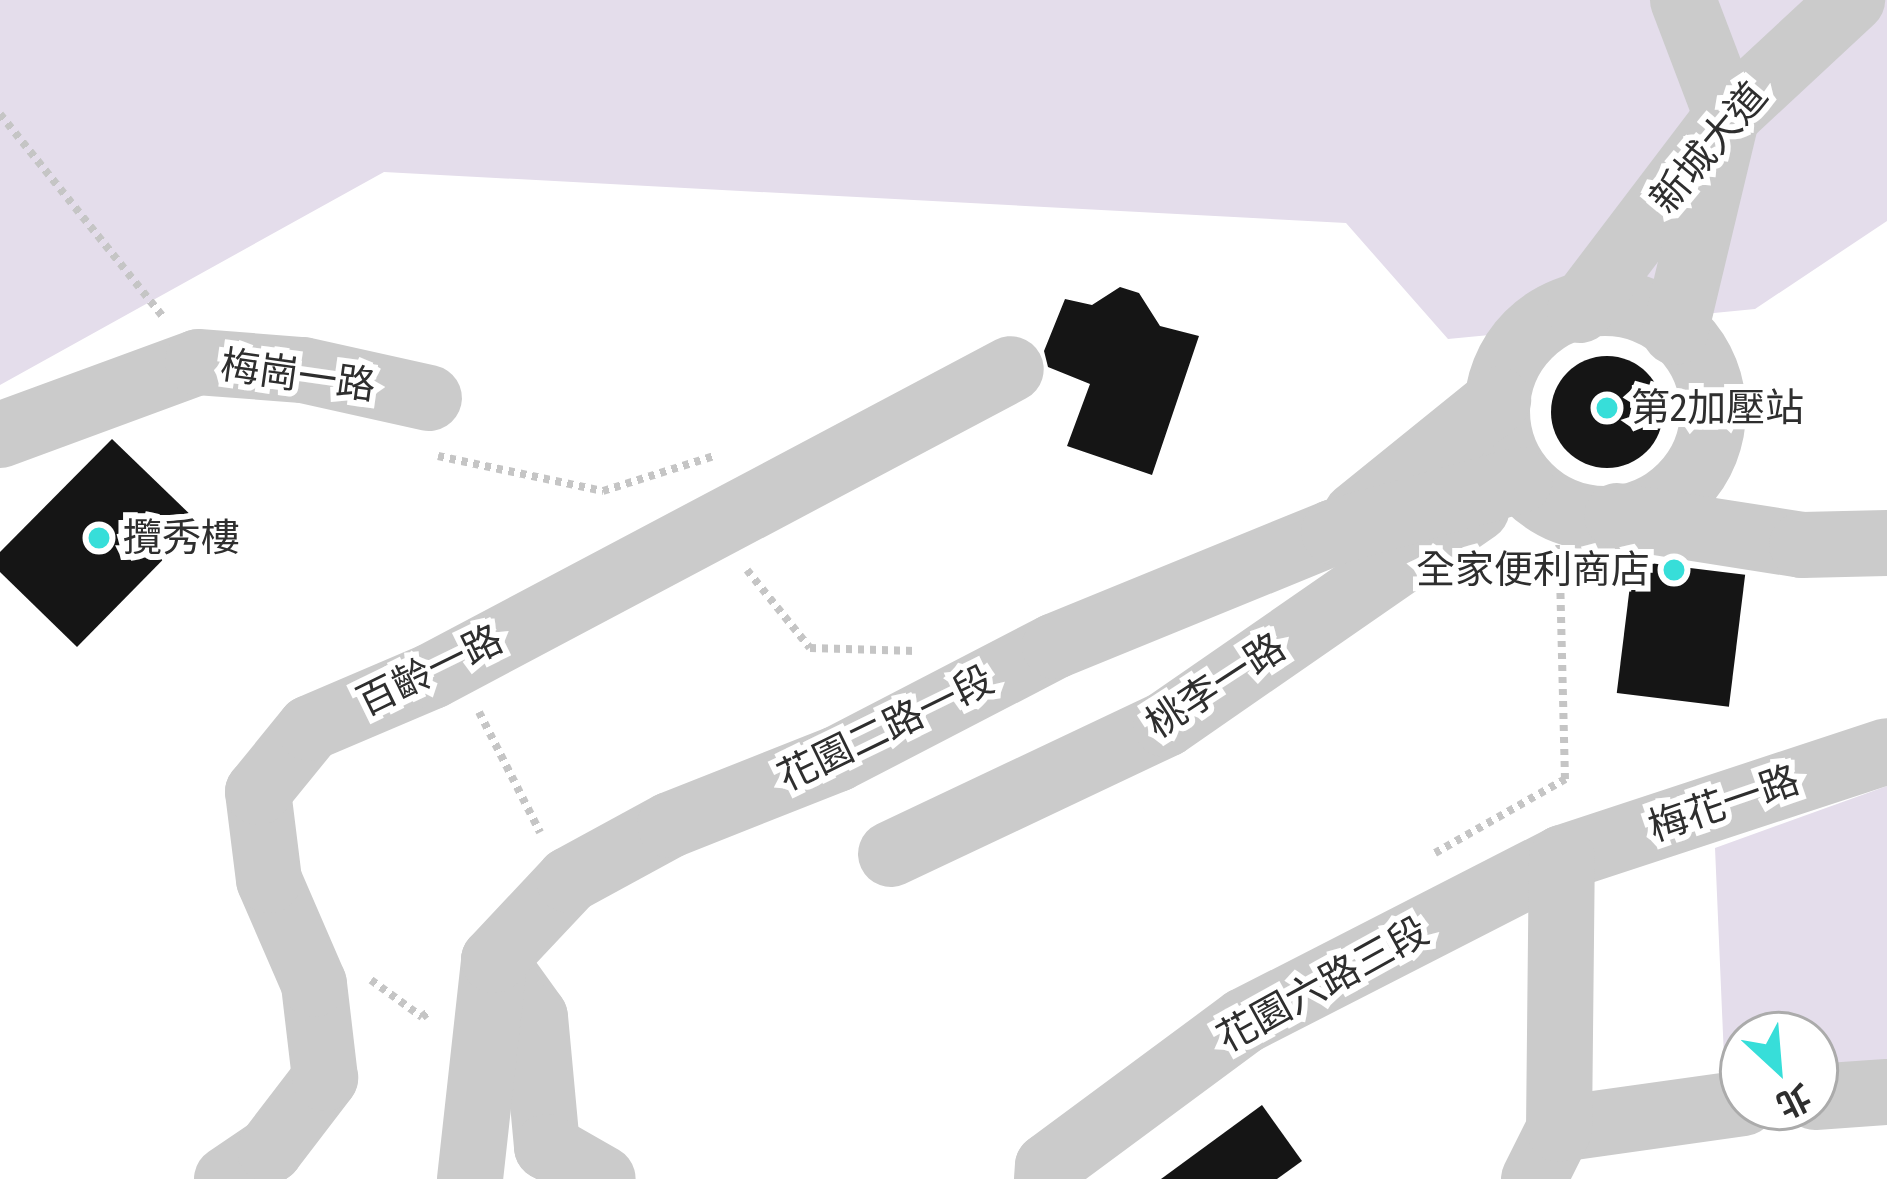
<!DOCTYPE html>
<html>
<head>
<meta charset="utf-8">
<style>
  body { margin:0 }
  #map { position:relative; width:1887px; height:1179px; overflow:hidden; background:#fff; font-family:"Fira Sans Condensed","Noto Sans TC",sans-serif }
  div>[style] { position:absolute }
  .green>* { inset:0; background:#e4ddeb }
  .building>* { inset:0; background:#151515; transform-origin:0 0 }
  .round { border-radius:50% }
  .path>* { height:8px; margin-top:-4px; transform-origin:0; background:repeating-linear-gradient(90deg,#c5c5c5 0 6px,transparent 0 12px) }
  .minor>* { height:66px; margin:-33px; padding:0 33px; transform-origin:33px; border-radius:33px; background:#cbcbcb }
  .minor>.ring { margin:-33px; padding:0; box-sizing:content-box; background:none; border:66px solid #cbcbcb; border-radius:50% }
  .dots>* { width:33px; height:33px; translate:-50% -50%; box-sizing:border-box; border:6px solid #fff; border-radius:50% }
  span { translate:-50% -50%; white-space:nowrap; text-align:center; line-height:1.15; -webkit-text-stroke:12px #fff; paint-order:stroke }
  .street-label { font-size:39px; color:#2e2e2e }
  .poi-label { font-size:39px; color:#2e2e2e }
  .left { translate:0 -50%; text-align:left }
  .right { translate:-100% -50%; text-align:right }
  .north { position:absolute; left:1719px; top:1011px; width:120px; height:120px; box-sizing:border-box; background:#fff; border:3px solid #ababab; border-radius:50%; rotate:154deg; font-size:33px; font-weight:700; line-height:48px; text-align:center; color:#2e2e2e }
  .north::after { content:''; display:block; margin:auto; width:42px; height:54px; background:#37ded9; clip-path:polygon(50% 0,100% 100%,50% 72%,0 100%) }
</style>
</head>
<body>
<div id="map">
  <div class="green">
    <i style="clip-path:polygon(0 0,1887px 0,1887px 221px,1755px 309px,1448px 339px,1346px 223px,384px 172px,0 385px)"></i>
    <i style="clip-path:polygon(1887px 786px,1887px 1069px,1815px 1075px,1815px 1035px,1743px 1035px,1743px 1080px,1725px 1081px,1715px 848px)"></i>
  </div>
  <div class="building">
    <i style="clip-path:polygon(1120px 287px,1139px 293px,1160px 326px,1199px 336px,1152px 475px,1067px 446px,1090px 384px,1048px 367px,1044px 351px,1065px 299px,1092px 305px)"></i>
    <i class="round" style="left:1551px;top:356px;width:112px;height:112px"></i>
    <i style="clip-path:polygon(112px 439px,199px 523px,77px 647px,0 572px,0 552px)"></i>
    <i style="left:1633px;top:561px;width:113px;height:133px;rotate:7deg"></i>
    <i style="clip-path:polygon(1262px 1105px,1302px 1161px,1277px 1179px,1161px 1179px)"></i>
  </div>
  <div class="path">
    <i style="left:0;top:114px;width:262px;rotate:51.2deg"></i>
    <i style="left:438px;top:456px;width:169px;rotate:12deg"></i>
    <i style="left:603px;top:491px;width:116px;rotate:-17.5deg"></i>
    <i style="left:747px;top:570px;width:100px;rotate:51.1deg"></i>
    <i style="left:810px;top:648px;width:106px;rotate:1.6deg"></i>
    <i style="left:479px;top:712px;width:135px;rotate:63.1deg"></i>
    <i style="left:1435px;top:853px;width:150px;rotate:-29.6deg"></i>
    <i style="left:1565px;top:779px;width:249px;rotate:-91.4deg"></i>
    <i style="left:371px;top:980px;width:63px;rotate:36deg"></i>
    <i style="left:422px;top:1017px;width:11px;rotate:-38deg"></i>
  </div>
  <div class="minor">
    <i class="ring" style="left:1497px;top:303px;width:150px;height:150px"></i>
    <i style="left:1580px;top:310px;width:243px;rotate:-52.8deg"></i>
    <i style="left:1727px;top:116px;width:171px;rotate:-42.9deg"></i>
    <i style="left:1675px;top:332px;width:222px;rotate:-76.5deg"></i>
    <i style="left:1727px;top:116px;width:124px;rotate:-110.8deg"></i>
    <i style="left:0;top:435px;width:211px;rotate:-20.2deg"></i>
    <i style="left:198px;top:362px;width:105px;rotate:4.4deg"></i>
    <i style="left:303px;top:370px;width:129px;rotate:12.5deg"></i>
    <i style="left:1356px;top:515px;width:183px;rotate:-39deg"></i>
    <i style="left:1617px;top:516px;width:187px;rotate:8.9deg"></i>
    <i style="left:1802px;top:545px;width:85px;rotate:-1.3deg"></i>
    <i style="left:891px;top:854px;width:304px;rotate:-25.3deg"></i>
    <i style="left:1166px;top:724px;width:378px;rotate:-34.7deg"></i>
    <i style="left:494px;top:960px;width:70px;rotate:54.3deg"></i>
    <i style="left:535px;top:1017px;width:131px;rotate:84.7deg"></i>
    <i style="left:547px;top:1147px;width:64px;rotate:29.7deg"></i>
    <i style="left:1815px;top:1097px;width:72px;rotate:-4deg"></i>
    <i style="left:1559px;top:1129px;width:186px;rotate:-8deg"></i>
    <i style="left:227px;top:1179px;width:52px;rotate:-34deg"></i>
    <i style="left:270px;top:1150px;width:91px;rotate:-52.6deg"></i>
    <i style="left:325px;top:1078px;width:95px;rotate:-96.7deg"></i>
    <i style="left:314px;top:984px;width:113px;rotate:-113.4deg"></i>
    <i style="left:269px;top:880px;width:89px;rotate:-97.1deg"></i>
    <i style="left:258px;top:792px;width:82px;rotate:-50.9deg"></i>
    <i style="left:310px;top:728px;width:133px;rotate:-23.1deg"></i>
    <i style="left:432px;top:676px;width:655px;rotate:-27.93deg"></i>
    <i style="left:470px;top:1179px;width:220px;rotate:-83.7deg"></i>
    <i style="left:494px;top:960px;width:110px;rotate:-46.8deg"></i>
    <i style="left:569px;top:880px;width:115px;rotate:-28.6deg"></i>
    <i style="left:670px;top:825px;width:180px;rotate:-21.6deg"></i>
    <i style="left:837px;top:759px;width:246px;rotate:-27.4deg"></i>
    <i style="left:1055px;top:646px;width:301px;rotate:-22.2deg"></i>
    <i style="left:1334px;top:532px;width:193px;rotate:-15.6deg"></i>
    <i style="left:1047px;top:1179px;width:13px;rotate:-86deg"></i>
    <i style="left:1048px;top:1166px;width:244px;rotate:-36.5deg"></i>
    <i style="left:1244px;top:1021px;width:357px;rotate:-27.1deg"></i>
    <i style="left:1562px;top:858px;width:342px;rotate:-18.2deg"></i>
    <i style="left:1534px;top:1179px;width:56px;rotate:-63.4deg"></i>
    <i style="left:1559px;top:1129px;width:271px;rotate:-89.4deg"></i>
  </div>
  <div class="dots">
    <i style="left:1607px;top:408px;background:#37ded9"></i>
    <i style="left:99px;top:538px;background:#37ded9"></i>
    <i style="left:1674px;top:570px;background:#37ded9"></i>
  </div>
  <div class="street-label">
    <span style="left:1709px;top:148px;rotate:-50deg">新城大道</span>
    <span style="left:298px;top:376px;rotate:8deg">梅崗一路</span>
    <span style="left:430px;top:671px;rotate:-26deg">百齡一路</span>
    <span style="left:1216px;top:686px;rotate:-33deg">桃李一路</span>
    <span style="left:886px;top:729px;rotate:-26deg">花園二路一段</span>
    <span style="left:1724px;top:804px;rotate:-19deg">梅花一路</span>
    <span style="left:1323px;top:985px;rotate:-29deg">花園六路三段</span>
  </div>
  <div class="poi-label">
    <span class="left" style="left:1631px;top:408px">第2加壓站</span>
    <span class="left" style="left:123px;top:538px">攬秀樓</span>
    <span class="right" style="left:1650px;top:570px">全家便利商店</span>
  </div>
  <div class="north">北</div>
</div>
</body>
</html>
